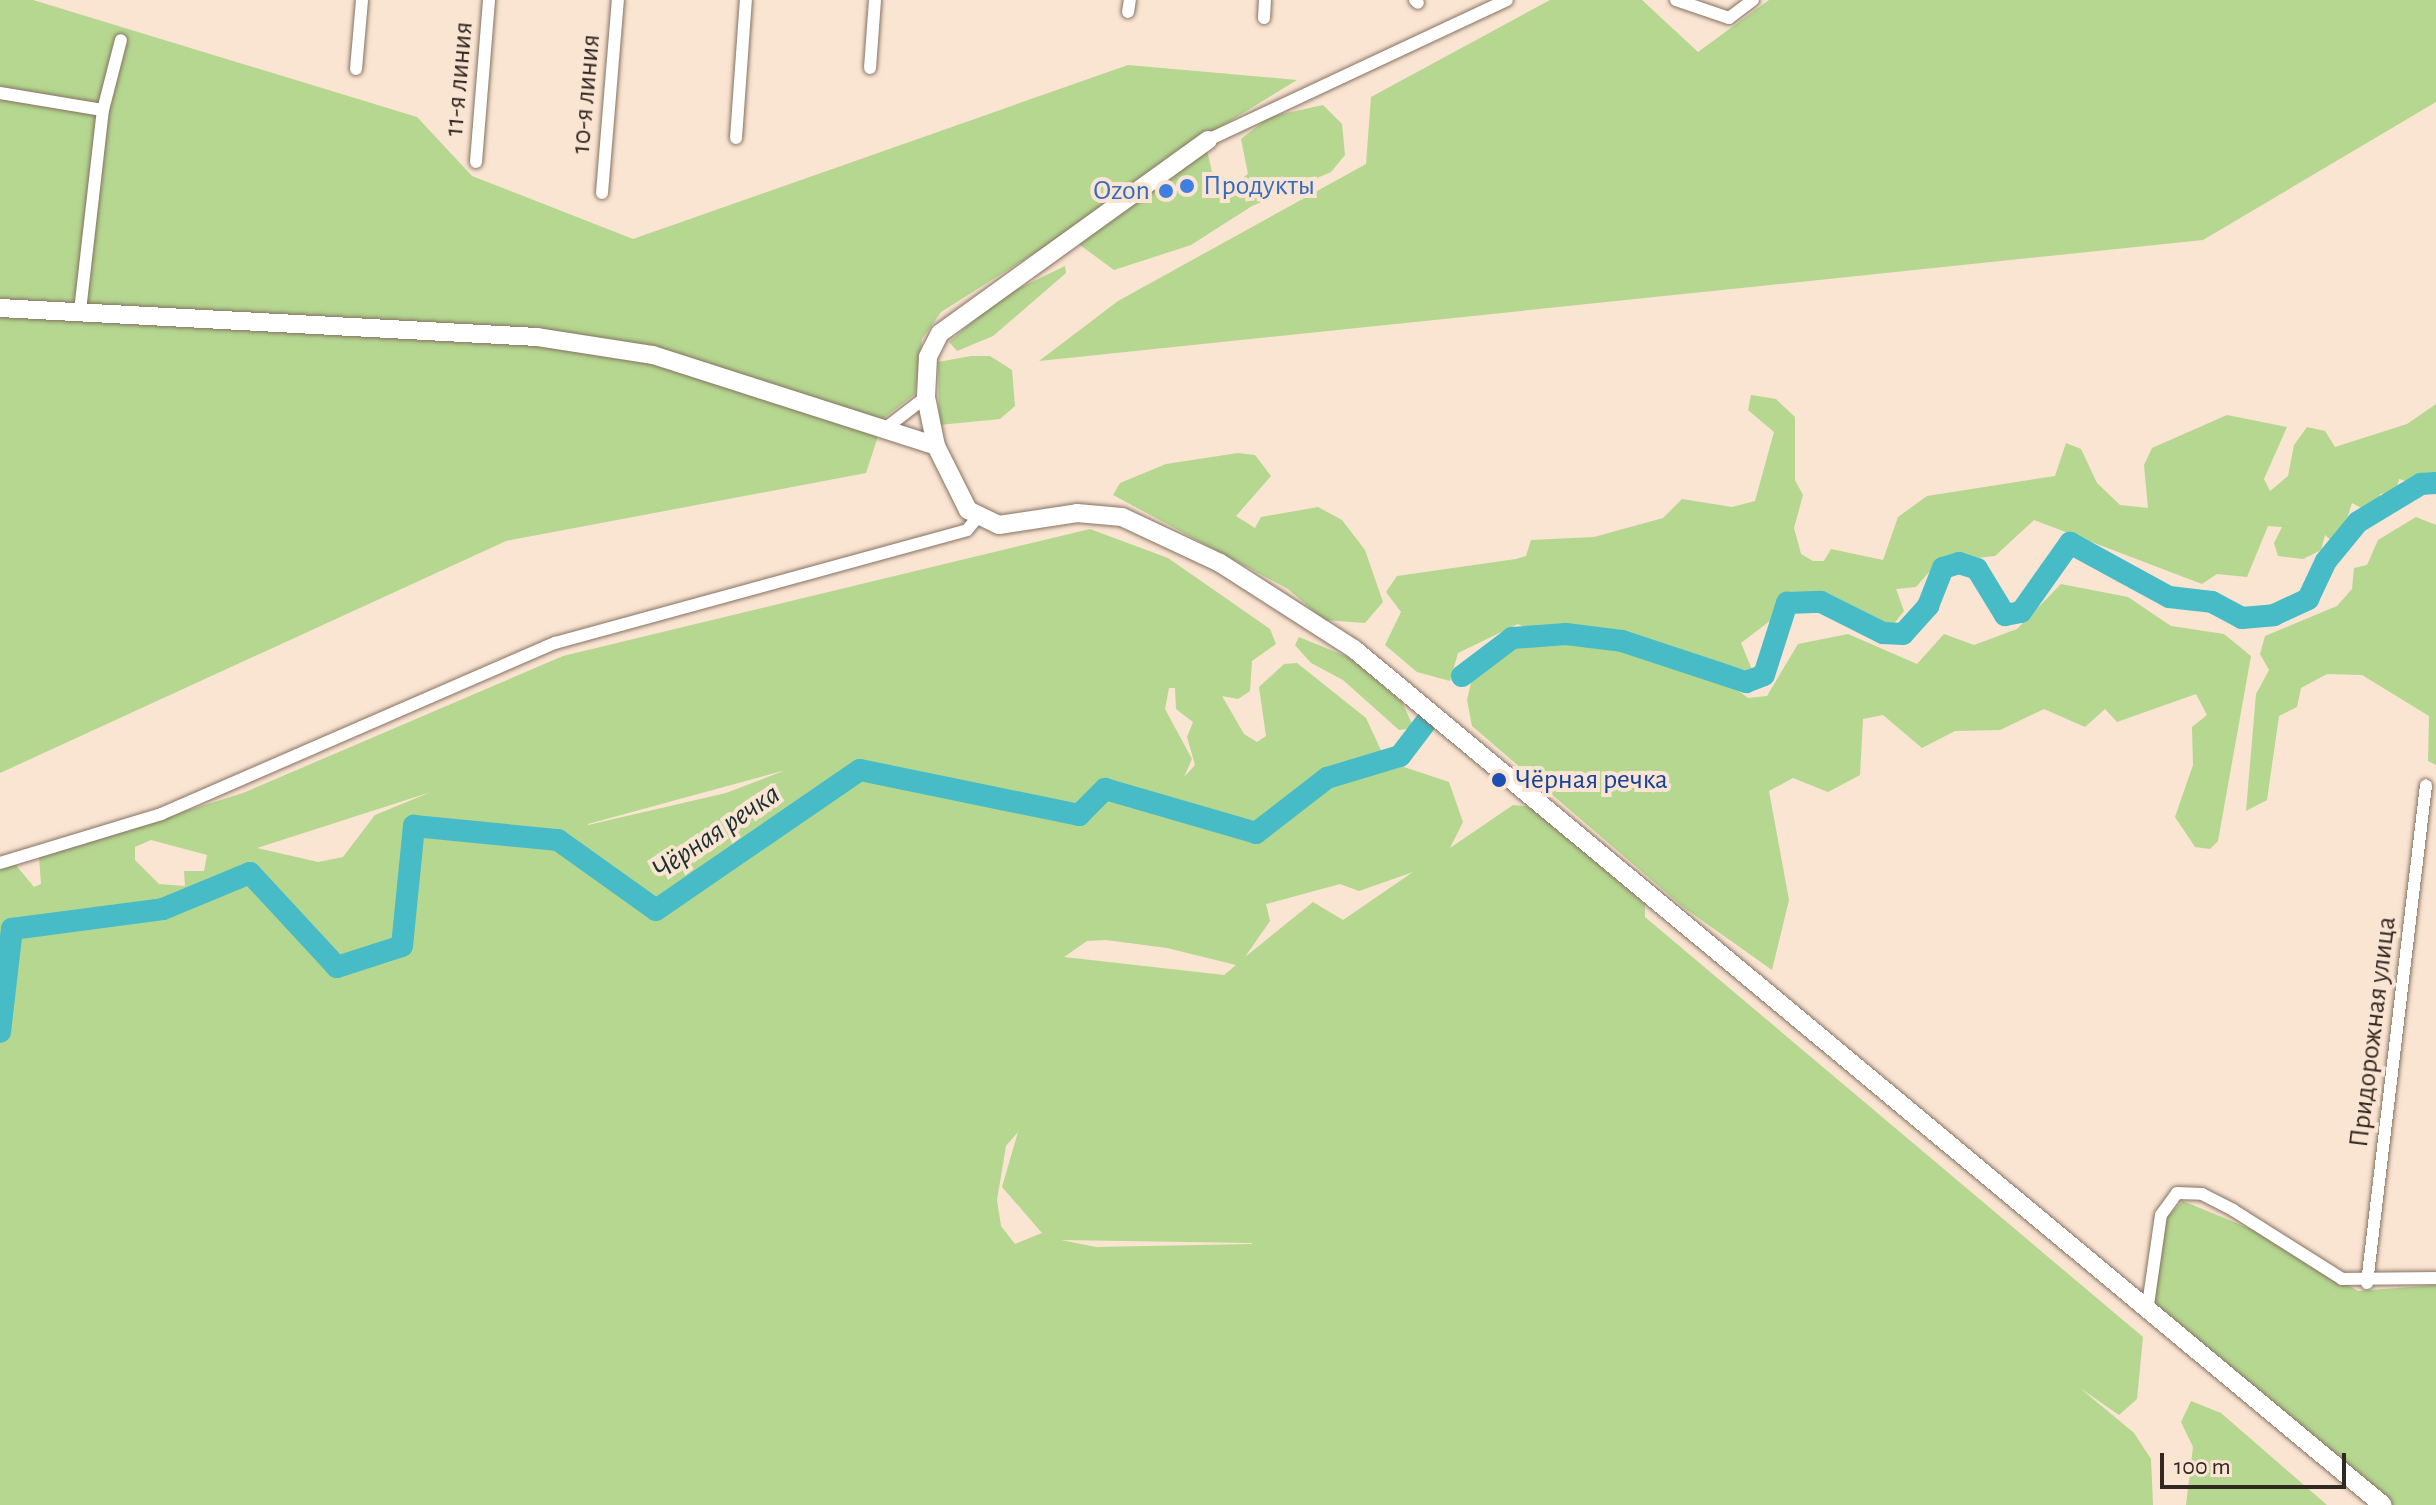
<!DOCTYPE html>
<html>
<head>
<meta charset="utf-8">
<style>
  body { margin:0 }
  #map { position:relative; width:2436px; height:1505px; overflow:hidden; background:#fae4d2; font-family:"Alegreya Sans",sans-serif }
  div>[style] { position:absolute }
  .green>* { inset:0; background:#b5d790 }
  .river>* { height:22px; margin:-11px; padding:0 11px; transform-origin:11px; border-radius:11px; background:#47bcc7 }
  .roads { filter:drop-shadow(0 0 2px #857261) drop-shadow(0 0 2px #857261) }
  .street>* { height:12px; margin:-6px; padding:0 6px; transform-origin:6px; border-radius:6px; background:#fff }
  .secondary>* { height:18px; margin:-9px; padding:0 9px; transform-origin:9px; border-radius:9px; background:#fff }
  .dots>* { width:22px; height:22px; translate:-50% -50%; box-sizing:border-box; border:4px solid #fae4d2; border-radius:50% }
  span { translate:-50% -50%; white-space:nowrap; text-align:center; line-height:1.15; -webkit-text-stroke:8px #fae4d2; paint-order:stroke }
  .street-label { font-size:28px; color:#312822 }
  .shop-label { font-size:28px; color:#366cbe }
  .left { translate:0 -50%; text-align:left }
  .right { translate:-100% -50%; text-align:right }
  .transit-label { font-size:28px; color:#164399 }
  .water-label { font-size:30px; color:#1b3032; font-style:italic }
  .scale { position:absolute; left:2160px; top:1453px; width:186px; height:36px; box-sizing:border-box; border:4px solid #312822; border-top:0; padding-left:10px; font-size:24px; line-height:28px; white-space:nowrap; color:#312822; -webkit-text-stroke:6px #fae4d2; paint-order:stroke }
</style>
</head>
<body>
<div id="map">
  <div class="green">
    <i style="clip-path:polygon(0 0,33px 0,417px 117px,472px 176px,633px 239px,1128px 65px,1297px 80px,1204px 137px,1215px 185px,1224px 191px,1248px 174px,1241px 139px,1269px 117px,1323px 105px,1342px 124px,1345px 155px,1331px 172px,1252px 206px,1191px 245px,1114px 270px,1065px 234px,941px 312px,922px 339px,915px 394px,884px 418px,866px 473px,506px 541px,0 773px)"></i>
    <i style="clip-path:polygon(1550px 0,1642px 0,1698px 52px,1769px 0,2436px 0,2436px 102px,2203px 240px,1039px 361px,1118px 301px,1366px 164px,1371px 97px)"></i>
    <i style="clip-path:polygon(1065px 266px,1066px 273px,993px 336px,957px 351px,949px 342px,1003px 296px)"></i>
    <i style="clip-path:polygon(971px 356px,990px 356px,1012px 370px,1015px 406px,1000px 419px,939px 425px,938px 362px)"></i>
    <i style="clip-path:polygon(1751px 395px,1776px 399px,1795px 417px,1795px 480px,1803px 495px,1794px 528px,1801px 554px,1813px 561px,1824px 561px,1831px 549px,1883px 560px,1898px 517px,1927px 496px,2055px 476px,2066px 443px,2081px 449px,2097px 483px,2120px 505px,2148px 508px,2144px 465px,2152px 448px,2227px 415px,2287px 427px,2264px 479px,2270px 491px,2288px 476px,2294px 445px,2307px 427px,2325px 431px,2335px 447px,2407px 424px,2436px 404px,2436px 476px,2420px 485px,2399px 479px,2396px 492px,2380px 494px,2376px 516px,2352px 503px,2342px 534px,2333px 542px,2325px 535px,2321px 550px,2303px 559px,2278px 556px,2274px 543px,2282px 527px,2268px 526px,2247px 577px,2217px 574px,2202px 584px,2034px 520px,1995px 556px,1938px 562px,1916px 587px,1896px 589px,1904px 611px,1892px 626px,1794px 593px,1787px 608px,1741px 643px,1753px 672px,1724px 664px,1727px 682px,1748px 698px,1767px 696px,1798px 644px,1848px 634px,1917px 664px,1944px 634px,1974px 645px,2017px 629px,2061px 584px,2128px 597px,2171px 626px,2224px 634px,2251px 656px,2218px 841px,2210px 849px,2195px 847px,2175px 817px,2193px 765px,2192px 727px,2207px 715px,2196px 694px,2117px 722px,2105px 709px,2085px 727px,2044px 709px,2000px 730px,1955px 731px,1922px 748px,1883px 715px,1863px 719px,1860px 775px,1828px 792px,1793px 778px,1769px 791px,1789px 900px,1772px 970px,1683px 907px,1472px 726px,1467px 700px,1474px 670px,1490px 649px,1534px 637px,1529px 630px,1518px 624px,1458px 653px,1450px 681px,1417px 672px,1385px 645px,1401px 612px,1386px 592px,1397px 576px,1516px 559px,1526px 556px,1531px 540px,1594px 537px,1663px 518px,1682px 499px,1732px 507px,1755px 501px,1774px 432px,1748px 410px)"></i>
    <i style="clip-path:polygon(1238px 453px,1255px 455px,1271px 476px,1236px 516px,1255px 528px,1261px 517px,1318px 507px,1342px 520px,1365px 550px,1383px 602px,1365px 623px,1324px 620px,1288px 589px,1113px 495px,1120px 483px,1166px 464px)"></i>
    <i style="clip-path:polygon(2416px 517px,2436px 525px,2436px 765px,2428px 761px,2429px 716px,2362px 675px,2327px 674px,2301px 688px,2297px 707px,2279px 716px,2267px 800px,2246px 811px,2256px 694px,2269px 670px,2260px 654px,2265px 636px,2337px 606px,2352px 589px,2354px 568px,2367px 565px,2378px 540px)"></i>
    <i style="clip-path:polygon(evenodd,1090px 529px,1168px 558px,1270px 629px,1276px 644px,1252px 661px,1250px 691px,1238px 699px,1222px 696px,1244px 734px,1257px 742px,1266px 736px,1259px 687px,1284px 664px,1297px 663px,1366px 718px,1386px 761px,1449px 782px,1463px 822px,1450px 848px,1513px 805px,1532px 807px,1645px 904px,1645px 917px,2143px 1337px,2137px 1399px,2119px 1415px,2080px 1388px,2134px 1433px,2151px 1459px,2153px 1505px,0 1505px,0 868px,15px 864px,34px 887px,41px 884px,39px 857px,243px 793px,563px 656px,1090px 529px,1169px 688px,1175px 688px,1176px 709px,1193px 722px,1187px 737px,1195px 765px,1184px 777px,1192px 759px,1165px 709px,1169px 688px,1090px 529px,786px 770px,726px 793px,588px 825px,588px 824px,786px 770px,1090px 529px,431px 792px,375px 815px,343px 857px,318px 862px,257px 848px,431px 792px,1090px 529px,151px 840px,207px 855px,204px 871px,184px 871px,185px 886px,159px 884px,135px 860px,135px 847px,151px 840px,1090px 529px,1413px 872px,1343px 920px,1313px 902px,1245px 957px,1270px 921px,1266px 904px,1340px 884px,1359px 891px,1413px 872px,1090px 529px,1106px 940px,1167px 948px,1236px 965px,1224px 975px,1064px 957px,1087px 941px,1106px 940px,1090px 529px,1018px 1132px,1002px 1187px,1042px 1233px,1015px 1244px,1001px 1226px,997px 1200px,1006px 1146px,1018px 1132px,1090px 529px,1061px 1240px,1252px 1243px,1252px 1244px,1096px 1247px,1061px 1240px)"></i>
    <i style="clip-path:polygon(1299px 637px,1350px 658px,1402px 702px,1414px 728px,1399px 730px,1343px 680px,1311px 663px,1295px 645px)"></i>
    <i style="clip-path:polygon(2183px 1201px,2253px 1230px,2358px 1291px,2436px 1285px,2436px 1505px,2387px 1505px,2158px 1322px,2153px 1299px,2166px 1218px)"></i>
    <i style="clip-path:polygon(2191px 1401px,2221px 1413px,2327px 1505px,2186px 1505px,2193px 1447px,2181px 1422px)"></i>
  </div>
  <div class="river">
    <i style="left:1462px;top:676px;width:63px;rotate:-37.2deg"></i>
    <i style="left:1512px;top:638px;width:54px;rotate:-4.2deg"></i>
    <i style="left:1566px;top:634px;width:56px;rotate:7.1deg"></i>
    <i style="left:1622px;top:641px;width:131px;rotate:18.3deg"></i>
    <i style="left:1746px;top:682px;width:19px;rotate:-21deg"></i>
    <i style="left:1764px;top:675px;width:76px;rotate:-72.3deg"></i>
    <i style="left:1787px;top:603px;width:34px;rotate:-2deg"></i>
    <i style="left:1821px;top:602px;width:69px;rotate:26.6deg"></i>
    <i style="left:1883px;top:633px;width:20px;rotate:3deg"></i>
    <i style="left:1903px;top:634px;width:38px;rotate:-48deg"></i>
    <i style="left:1928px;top:606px;width:41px;rotate:-68.5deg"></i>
    <i style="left:1943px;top:568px;width:17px;rotate:-17deg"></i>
    <i style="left:1959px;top:563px;width:19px;rotate:18deg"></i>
    <i style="left:1977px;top:569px;width:54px;rotate:58.7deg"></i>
    <i style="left:2005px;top:615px;width:16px;rotate:-11deg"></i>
    <i style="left:2021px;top:612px;width:85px;rotate:-54.6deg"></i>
    <i style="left:2070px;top:543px;width:113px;rotate:28.6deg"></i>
    <i style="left:2169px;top:597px;width:43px;rotate:6.6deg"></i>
    <i style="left:2212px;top:602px;width:34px;rotate:28deg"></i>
    <i style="left:2242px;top:618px;width:32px;rotate:-5deg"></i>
    <i style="left:2274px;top:615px;width:38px;rotate:-25deg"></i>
    <i style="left:2308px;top:599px;width:42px;rotate:-64.7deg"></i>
    <i style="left:2326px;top:561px;width:50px;rotate:-50.6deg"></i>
    <i style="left:2358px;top:522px;width:74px;rotate:-31.1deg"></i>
    <i style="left:2421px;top:484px;width:15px;rotate:-4deg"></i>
    <i style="left:0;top:1032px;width:104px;rotate:-83.4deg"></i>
    <i style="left:12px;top:929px;width:152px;rotate:-7.5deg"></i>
    <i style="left:163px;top:909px;width:94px;rotate:-22.5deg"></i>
    <i style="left:250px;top:873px;width:128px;rotate:47.2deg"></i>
    <i style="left:337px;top:967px;width:68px;rotate:-17.9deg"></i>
    <i style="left:402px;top:946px;width:121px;rotate:-84.3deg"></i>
    <i style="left:414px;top:826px;width:145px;rotate:5.6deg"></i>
    <i style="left:558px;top:840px;width:120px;rotate:35.5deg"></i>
    <i style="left:656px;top:910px;width:247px;rotate:-34.5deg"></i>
    <i style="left:860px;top:770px;width:224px;rotate:11.6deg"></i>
    <i style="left:1079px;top:815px;width:37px;rotate:-45deg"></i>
    <i style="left:1105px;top:789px;width:157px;rotate:16.2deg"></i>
    <i style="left:1256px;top:833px;width:90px;rotate:-37.8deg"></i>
    <i style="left:1327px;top:778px;width:76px;rotate:-16.8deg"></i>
    <i style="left:1400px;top:756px;width:48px;rotate:-52.7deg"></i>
  </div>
  <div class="roads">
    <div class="street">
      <i style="left:1415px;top:0;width:4px;rotate:45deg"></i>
      <i style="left:1676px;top:0;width:56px;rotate:18.8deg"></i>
      <i style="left:1729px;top:18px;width:30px;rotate:-37deg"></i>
      <i style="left:1128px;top:12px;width:12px;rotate:-81deg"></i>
      <i style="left:1264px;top:18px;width:18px;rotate:-87deg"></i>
      <i style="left:870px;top:68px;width:68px;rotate:-85.8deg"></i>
      <i style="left:356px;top:69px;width:69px;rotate:-85deg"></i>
      <i style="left:0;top:93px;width:104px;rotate:9.4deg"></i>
      <i style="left:736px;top:138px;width:138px;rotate:-85.9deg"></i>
      <i style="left:1208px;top:140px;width:330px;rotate:-25.1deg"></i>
      <i style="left:476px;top:162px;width:163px;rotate:-85.4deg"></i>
      <i style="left:602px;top:193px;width:194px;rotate:-85.3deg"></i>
      <i style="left:80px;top:311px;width:202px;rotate:-83.5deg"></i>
      <i style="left:103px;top:110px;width:72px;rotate:-75.6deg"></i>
      <i style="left:887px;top:427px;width:49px;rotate:-37.6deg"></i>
      <i style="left:0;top:863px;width:168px;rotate:-16.9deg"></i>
      <i style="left:161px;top:814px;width:430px;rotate:-23.5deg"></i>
      <i style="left:555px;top:643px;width:427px;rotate:-15.3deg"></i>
      <i style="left:967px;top:530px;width:17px;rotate:-50deg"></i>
      <i style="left:2367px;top:1283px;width:501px;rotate:-83.24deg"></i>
      <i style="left:2147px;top:1312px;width:98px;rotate:-81.8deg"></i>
      <i style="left:2161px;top:1215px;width:27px;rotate:-54deg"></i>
      <i style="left:2177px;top:1193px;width:25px;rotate:2deg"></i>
      <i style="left:2202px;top:1194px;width:35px;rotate:27deg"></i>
      <i style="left:2233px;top:1210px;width:129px;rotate:32.3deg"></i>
      <i style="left:2342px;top:1279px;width:94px;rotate:-0.6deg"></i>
    </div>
    <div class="secondary">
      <i style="left:1208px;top:140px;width:330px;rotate:144.2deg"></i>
      <i style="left:940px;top:333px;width:27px;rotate:117deg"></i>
      <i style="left:928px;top:357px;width:40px;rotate:92.9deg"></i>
      <i style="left:926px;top:397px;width:50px;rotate:78.5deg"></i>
      <i style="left:936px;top:446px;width:72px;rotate:63.4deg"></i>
      <i style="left:968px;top:510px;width:34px;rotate:26deg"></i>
      <i style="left:999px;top:525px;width:79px;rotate:-8.7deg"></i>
      <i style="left:1077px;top:513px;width:45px;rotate:5.1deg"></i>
      <i style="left:1122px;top:517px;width:108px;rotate:25.1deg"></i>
      <i style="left:1220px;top:563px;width:159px;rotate:32.7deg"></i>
      <i style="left:1354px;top:649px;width:1338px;rotate:39.76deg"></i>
      <i style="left:0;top:308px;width:538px;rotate:3.09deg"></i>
      <i style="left:537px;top:337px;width:117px;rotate:8.8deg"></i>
      <i style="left:653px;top:355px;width:297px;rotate:17.8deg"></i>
    </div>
  </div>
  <div class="dots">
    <i style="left:1187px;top:186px;background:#3f7fe0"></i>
    <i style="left:1166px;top:191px;background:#3f7fe0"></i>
    <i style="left:1499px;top:780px;background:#1a4fb4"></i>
  </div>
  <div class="street-label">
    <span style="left:459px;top:79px;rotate:-85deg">11-я линия</span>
    <span style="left:586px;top:94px;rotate:-85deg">10-я линия</span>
    <span style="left:2373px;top:1032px;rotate:-83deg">Придорожная улица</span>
  </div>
  <div class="shop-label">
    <span class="left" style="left:1203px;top:186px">Продукты</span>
    <span class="right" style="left:1150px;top:191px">Ozon</span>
  </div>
  <div class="transit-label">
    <span class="left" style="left:1515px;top:780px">Чёрная речка</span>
  </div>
  <div class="water-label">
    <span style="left:716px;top:832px;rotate:-34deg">Чёрная речка</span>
  </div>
  <div class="scale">100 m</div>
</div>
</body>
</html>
